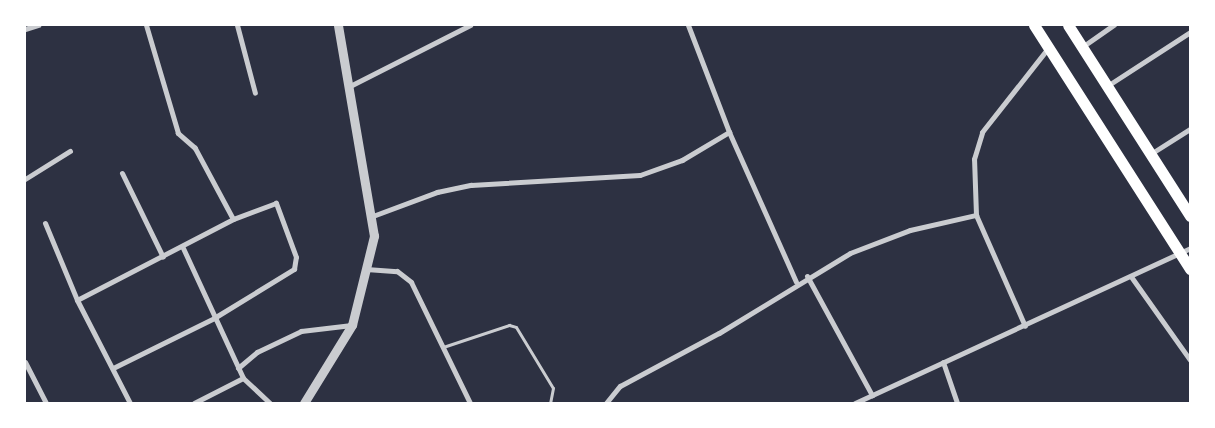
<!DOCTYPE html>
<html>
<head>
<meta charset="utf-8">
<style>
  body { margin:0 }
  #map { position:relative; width:1215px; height:428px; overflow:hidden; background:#2d3142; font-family:"PT Sans Narrow",sans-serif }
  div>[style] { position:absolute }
  .service>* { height:3px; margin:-1.5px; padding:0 1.5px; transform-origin:1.5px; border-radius:1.5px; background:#caccd0 }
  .minor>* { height:5px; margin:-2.5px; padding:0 2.5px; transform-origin:2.5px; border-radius:2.5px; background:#caccd0 }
  .tertiary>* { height:9px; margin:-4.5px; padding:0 4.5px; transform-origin:4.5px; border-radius:4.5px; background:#caccd0 }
  .trunk>* { height:11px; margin:-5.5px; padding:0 5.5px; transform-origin:5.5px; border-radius:5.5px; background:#fff }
  span { translate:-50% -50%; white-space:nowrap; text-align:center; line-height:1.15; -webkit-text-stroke:5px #fff; paint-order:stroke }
  .frame { position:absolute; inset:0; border:26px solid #fff; pointer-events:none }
</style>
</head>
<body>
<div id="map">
  <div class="service">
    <i style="left:443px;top:347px;width:70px;rotate:-18.4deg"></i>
    <i style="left:509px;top:325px;width:7px;rotate:16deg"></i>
    <i style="left:516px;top:327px;width:71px;rotate:58.8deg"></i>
    <i style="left:553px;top:388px;width:15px;rotate:101deg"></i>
  </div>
  <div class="minor">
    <i style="left:237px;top:25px;width:70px;rotate:75.2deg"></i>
    <i style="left:688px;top:25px;width:115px;rotate:69deg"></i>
    <i style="left:729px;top:132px;width:164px;rotate:65.9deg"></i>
    <i style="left:25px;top:29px;width:14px;rotate:-17deg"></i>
    <i style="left:1082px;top:47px;width:39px;rotate:-35deg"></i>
    <i style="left:1107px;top:86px;width:99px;rotate:-33deg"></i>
    <i style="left:348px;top:87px;width:137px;rotate:-26.9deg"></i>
    <i style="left:1152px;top:153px;width:45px;rotate:-32.3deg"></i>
    <i style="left:122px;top:173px;width:93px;rotate:64deg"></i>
    <i style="left:25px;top:179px;width:53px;rotate:-31.9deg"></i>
    <i style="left:976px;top:215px;width:56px;rotate:-92deg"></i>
    <i style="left:974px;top:159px;width:28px;rotate:-73deg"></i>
    <i style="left:982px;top:132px;width:107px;rotate:-51.8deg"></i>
    <i style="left:370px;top:217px;width:72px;rotate:-20.5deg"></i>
    <i style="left:437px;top:192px;width:35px;rotate:-12deg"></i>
    <i style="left:471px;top:185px;width:169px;rotate:-3.4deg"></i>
    <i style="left:640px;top:175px;width:45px;rotate:-19.7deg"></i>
    <i style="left:682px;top:160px;width:55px;rotate:-30.8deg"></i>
    <i style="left:45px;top:223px;width:83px;rotate:67.4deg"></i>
    <i style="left:77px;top:300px;width:116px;rotate:62.8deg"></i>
    <i style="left:183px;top:248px;width:143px;rotate:65.2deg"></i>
    <i style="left:366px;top:269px;width:31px;rotate:4deg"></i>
    <i style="left:397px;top:271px;width:18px;rotate:38deg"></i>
    <i style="left:411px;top:282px;width:135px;rotate:64deg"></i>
    <i style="left:807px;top:276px;width:136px;rotate:61.4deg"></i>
    <i style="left:1132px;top:278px;width:100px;rotate:54.7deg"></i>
    <i style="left:77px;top:300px;width:176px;rotate:-27.4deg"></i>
    <i style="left:233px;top:219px;width:81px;rotate:-118.2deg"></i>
    <i style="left:195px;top:148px;width:23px;rotate:-139deg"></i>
    <i style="left:178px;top:133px;width:113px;rotate:-106.5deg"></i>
    <i style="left:25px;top:362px;width:46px;rotate:62.9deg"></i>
    <i style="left:943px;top:362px;width:43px;rotate:71.1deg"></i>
    <i style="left:113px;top:368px;width:113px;rotate:-26.3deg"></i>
    <i style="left:214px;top:318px;width:94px;rotate:-31.5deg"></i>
    <i style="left:294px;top:269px;width:12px;rotate:-81deg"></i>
    <i style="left:296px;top:257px;width:58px;rotate:-110.3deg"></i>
    <i style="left:276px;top:203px;width:46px;rotate:159.6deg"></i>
    <i style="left:238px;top:368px;width:25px;rotate:-40deg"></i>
    <i style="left:257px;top:352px;width:49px;rotate:-25.5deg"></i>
    <i style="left:301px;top:331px;width:51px;rotate:-6.7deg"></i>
    <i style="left:194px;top:403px;width:55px;rotate:-27deg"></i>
    <i style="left:243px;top:378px;width:37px;rotate:43deg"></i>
    <i style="left:606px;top:403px;width:22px;rotate:-51deg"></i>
    <i style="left:620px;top:386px;width:112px;rotate:-28.2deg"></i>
    <i style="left:719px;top:333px;width:153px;rotate:-31.4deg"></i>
    <i style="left:850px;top:253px;width:64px;rotate:-21deg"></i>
    <i style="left:910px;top:230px;width:68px;rotate:-12.8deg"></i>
    <i style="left:976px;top:215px;width:121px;rotate:66.2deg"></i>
    <i style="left:855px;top:403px;width:369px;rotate:-24.8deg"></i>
  </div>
  <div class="tertiary">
    <i style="left:304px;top:403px;width:92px;rotate:-58.4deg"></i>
    <i style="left:352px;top:325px;width:92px;rotate:-76.1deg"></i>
    <i style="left:374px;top:236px;width:214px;rotate:-99.7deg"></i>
  </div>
  <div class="trunk">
    <i style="left:1034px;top:25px;width:290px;rotate:57.4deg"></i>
    <i style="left:1068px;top:25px;width:227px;rotate:57.4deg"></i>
  </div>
  <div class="frame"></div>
</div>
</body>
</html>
